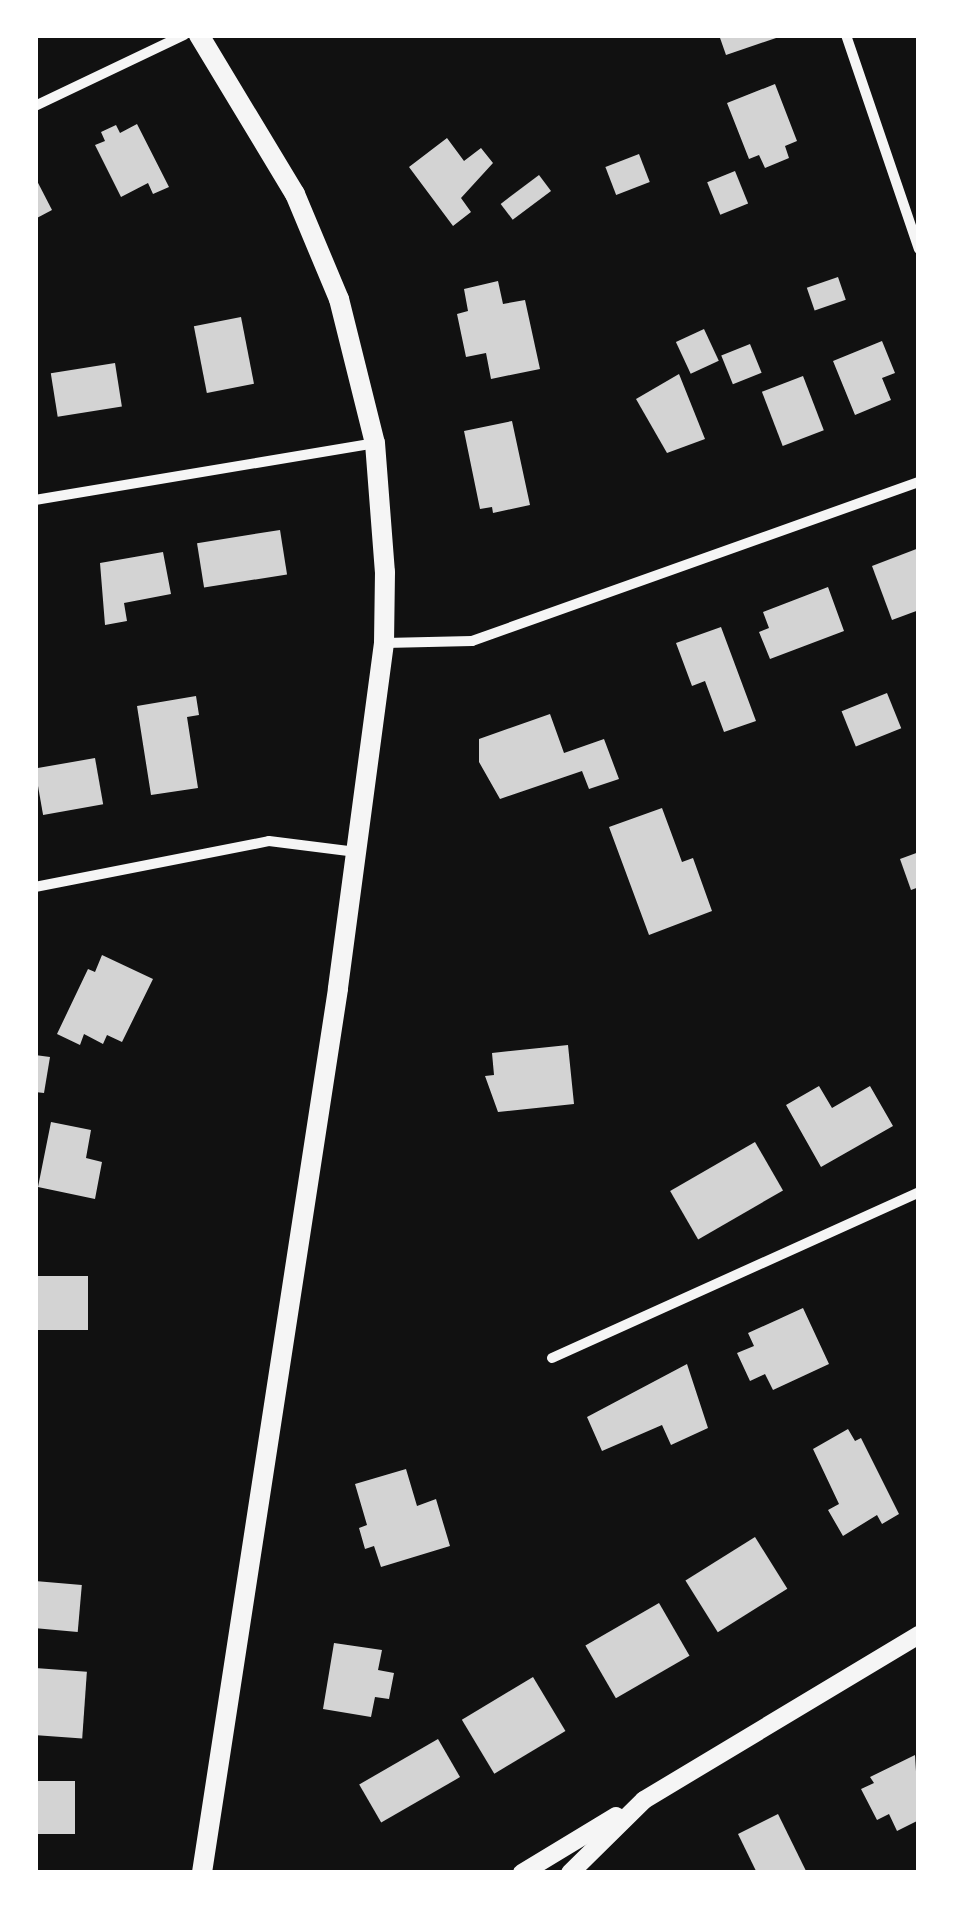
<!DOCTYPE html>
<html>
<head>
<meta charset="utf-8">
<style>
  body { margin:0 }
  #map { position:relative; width:954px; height:1908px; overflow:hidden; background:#111; font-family:Overpass,sans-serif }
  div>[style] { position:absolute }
  .building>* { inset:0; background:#d3d3d3; transform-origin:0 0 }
  .minor>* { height:10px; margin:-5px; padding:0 5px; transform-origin:5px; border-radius:5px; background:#f5f5f5 }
  .tertiary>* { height:18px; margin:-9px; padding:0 9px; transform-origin:9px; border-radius:9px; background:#f5f5f5 }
  .secondary>* { height:20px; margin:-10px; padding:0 10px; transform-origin:10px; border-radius:10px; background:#f5f5f5 }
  span { translate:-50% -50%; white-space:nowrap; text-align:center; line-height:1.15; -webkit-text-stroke:10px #fff; paint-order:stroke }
  .frame { position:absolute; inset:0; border:38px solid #fff; pointer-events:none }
</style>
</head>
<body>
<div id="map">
  <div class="building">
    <i style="clip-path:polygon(719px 35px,781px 35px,782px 36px,726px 55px)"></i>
    <i style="clip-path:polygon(775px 84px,797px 141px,785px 146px,789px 158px,765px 168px,759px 155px,749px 159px,727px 103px)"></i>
    <i style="clip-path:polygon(137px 124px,169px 187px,153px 194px,148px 183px,121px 197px,95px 145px,105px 141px,101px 132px,116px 125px,120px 133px)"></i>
    <i style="clip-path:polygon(447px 138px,464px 161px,481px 148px,493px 163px,461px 198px,471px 212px,453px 226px,409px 167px)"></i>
    <i style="left:639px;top:154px;width:30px;height:36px;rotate:69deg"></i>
    <i style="left:735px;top:171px;width:35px;height:30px;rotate:68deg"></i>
    <i style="left:539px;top:175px;width:20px;height:48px;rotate:53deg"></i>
    <i style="clip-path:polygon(35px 177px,52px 210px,35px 219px)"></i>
    <i style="left:838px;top:277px;width:24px;height:33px;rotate:71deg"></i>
    <i style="clip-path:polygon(498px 281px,503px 304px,525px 300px,540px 369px,491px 379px,486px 353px,466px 357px,457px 314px,468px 311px,464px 289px)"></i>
    <i style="left:241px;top:317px;width:68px;height:48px;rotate:79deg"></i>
    <i style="left:704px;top:329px;width:35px;height:31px;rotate:65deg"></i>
    <i style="clip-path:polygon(882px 341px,895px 373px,882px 378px,891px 400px,855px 415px,833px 361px)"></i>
    <i style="left:750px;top:344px;width:31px;height:31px;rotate:68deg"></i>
    <i style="left:115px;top:363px;width:44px;height:65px;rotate:81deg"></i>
    <i style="clip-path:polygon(679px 374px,705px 439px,667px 453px,636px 399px)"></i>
    <i style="left:803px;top:376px;width:58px;height:44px;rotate:69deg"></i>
    <i style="clip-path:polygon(512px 421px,530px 505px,493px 513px,492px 507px,480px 509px,464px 431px)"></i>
    <i style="left:280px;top:530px;width:45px;height:84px;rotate:81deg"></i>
    <i style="clip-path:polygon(919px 548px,919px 610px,892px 620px,872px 566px)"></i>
    <i style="clip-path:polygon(163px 552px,171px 594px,124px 603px,127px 621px,105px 625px,100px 563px)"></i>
    <i style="clip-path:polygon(828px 587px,844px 631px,770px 659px,759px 632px,769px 628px,763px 612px)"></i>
    <i style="clip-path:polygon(721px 627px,756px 721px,724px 732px,705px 681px,692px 686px,676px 643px)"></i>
    <i style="left:887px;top:693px;width:38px;height:49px;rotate:68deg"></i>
    <i style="clip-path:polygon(196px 696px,199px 715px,187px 717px,198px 788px,151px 795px,137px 706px)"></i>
    <i style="clip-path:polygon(550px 714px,564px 753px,604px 739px,619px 779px,589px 789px,582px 771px,500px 799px,479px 762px,479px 739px)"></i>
    <i style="left:95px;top:758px;width:47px;height:61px;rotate:80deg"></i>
    <i style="clip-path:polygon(662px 808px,682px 862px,693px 858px,712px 911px,649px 935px,609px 827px)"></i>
    <i style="clip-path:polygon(919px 852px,919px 887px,911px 890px,900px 859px)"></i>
    <i style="clip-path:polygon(102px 955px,153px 979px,122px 1042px,107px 1035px,103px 1044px,84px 1034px,80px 1045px,57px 1034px,88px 969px,95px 972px)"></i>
    <i style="clip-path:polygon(568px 1045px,574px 1104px,498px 1112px,485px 1076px,494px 1075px,492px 1053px)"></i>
    <i style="clip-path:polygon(35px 1055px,50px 1057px,44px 1093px,35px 1092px)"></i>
    <i style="clip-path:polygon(819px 1086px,832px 1108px,870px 1086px,893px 1126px,821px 1167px,786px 1105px)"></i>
    <i style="clip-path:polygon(51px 1122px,91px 1130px,86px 1158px,102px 1162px,95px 1199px,38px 1187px)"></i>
    <i style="left:755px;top:1142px;width:56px;height:98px;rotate:60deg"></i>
    <i style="left:35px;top:1276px;width:53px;height:54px"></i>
    <i style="clip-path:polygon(803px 1308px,829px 1364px,773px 1390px,765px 1374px,750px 1381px,737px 1353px,754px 1346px,748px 1333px)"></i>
    <i style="clip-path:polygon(687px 1364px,708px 1428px,671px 1445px,662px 1425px,602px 1451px,587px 1417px)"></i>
    <i style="clip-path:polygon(848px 1429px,855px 1441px,861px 1438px,899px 1514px,882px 1524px,877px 1515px,843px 1536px,828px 1510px,839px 1504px,813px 1449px)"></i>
    <i style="clip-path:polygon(406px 1469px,417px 1506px,436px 1499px,450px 1546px,381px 1567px,374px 1546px,365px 1549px,359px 1528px,367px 1525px,355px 1484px)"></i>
    <i style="left:755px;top:1537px;width:61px;height:82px;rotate:58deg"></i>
    <i style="left:35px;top:1581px;width:47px;height:47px;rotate:5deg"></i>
    <i style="left:659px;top:1603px;width:61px;height:85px;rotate:60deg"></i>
    <i style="clip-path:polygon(334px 1643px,382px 1650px,378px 1670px,394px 1673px,389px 1699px,375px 1697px,371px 1717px,323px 1709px)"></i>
    <i style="left:35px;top:1668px;width:52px;height:67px;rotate:4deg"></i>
    <i style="left:533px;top:1677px;width:63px;height:83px;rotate:59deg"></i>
    <i style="left:438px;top:1739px;width:44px;height:91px;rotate:60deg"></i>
    <i style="clip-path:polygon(915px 1755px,919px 1820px,897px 1831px,889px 1814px,877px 1820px,861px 1789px,874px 1783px,870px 1777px)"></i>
    <i style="left:35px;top:1781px;width:40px;height:53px"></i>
    <i style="clip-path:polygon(778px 1814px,807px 1873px,757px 1873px,738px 1834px)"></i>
  </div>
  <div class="minor">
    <i style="left:846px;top:35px;width:226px;rotate:71.2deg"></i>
    <i style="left:35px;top:106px;width:165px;rotate:-25.5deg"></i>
    <i style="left:35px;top:500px;width:344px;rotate:-9.5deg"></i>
    <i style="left:385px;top:643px;width:87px;rotate:-1.3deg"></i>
    <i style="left:472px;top:641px;width:474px;rotate:-19.6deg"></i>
    <i style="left:35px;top:887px;width:238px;rotate:-11.1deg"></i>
    <i style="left:269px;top:841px;width:88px;rotate:7.2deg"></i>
    <i style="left:552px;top:1358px;width:403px;rotate:-24.3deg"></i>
  </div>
  <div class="tertiary">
    <i style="left:522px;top:1873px;width:110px;rotate:-31.2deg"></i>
    <i style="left:570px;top:1873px;width:104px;rotate:-44.6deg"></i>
    <i style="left:644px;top:1800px;width:321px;rotate:-31deg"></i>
  </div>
  <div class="secondary">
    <i style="left:199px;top:35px;width:186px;rotate:58.9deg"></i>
    <i style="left:295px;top:194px;width:114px;rotate:67.3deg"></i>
    <i style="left:339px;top:299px;width:148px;rotate:76deg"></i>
    <i style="left:375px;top:443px;width:129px;rotate:85.6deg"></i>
    <i style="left:385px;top:572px;width:71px;rotate:90.8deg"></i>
    <i style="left:384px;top:643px;width:349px;rotate:97.6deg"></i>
    <i style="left:338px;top:989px;width:894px;rotate:98.75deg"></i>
  </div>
  <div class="frame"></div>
</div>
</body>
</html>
